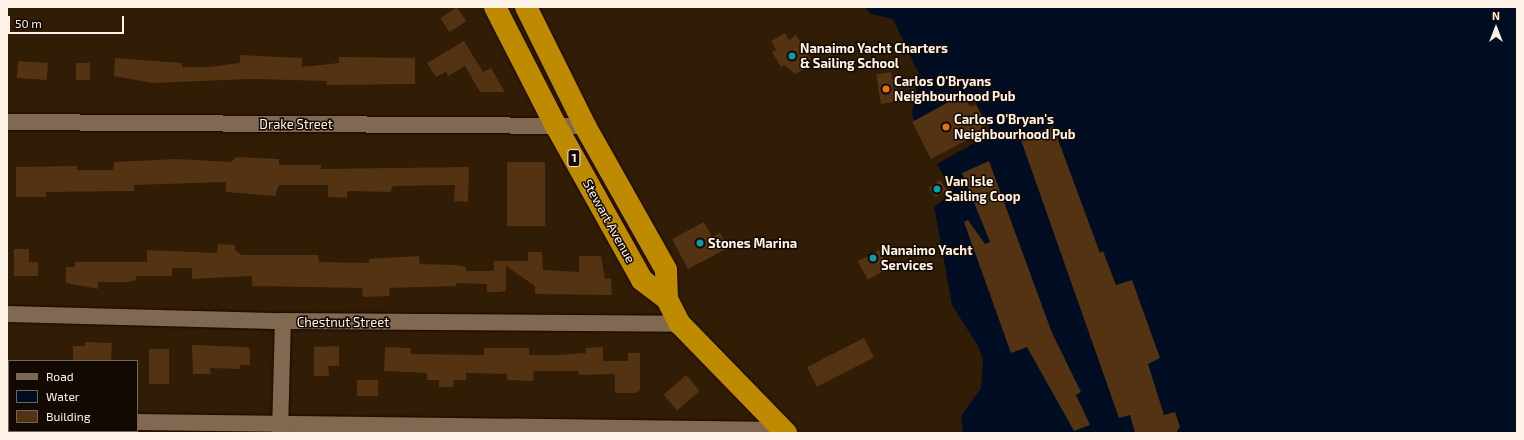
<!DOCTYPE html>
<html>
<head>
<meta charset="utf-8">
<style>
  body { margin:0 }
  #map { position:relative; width:1524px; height:440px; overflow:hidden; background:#311c06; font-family:"Exo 2",sans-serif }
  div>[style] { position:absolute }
  .water>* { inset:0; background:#000d22 }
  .pier>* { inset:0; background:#311c06 }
  .building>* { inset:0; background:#533311; transform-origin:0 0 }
  .roads { filter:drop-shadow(0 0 1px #180600) drop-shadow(0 0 1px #180600) }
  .street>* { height:16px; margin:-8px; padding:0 8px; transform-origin:8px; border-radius:8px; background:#816850 }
  .highway>* { height:22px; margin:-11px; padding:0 11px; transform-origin:11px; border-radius:11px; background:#be8a00 }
  .dots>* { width:11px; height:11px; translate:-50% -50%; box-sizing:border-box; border:2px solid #120903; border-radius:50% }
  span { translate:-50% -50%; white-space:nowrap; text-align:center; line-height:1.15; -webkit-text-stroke:3px #120903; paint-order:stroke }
  .shield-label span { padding:1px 3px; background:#120903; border:1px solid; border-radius:3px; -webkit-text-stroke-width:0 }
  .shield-label { font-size:12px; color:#fef2e7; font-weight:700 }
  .poi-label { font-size:13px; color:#fef2e7; font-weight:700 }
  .left { translate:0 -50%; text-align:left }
  .street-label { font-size:13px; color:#fef2e7 }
  .frame { position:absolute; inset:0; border:8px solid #fef2e7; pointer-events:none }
  .legend { position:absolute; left:8px; top:360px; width:130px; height:72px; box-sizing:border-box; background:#120903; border:1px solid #70665e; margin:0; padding:5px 7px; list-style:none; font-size:12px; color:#fef2e7 }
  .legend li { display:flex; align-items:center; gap:8px; height:20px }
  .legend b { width:20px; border:1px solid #70665e }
  .north { position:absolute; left:1476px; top:8px; width:40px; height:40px; -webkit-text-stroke:3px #120903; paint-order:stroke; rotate:0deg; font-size:11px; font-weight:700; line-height:16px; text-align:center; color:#fef2e7 }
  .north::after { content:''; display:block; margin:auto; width:14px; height:18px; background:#fef2e7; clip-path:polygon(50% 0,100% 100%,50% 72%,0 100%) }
  .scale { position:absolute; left:8px; top:16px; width:116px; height:18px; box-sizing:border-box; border:2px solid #fef2e7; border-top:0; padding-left:5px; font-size:12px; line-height:14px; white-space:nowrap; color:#fef2e7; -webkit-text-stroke:3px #120903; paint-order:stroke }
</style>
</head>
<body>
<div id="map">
  <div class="water">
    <i style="clip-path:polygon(864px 7px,1517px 7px,1517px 433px,963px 433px,961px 416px,981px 388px,983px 360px,978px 346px,952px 305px,931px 189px,912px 113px,919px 74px,893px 19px,871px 14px)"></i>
  </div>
  <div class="pier">
    <i style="clip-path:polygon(970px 92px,992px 133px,937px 164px,953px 193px,934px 207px,912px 122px)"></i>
  </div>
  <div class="building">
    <i style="left:457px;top:7px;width:17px;height:20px;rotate:57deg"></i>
    <i style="clip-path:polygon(785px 33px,789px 40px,796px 35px,811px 59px,806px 62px,809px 66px,795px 74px,784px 65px,781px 67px,772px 52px,776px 50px,771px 41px)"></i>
    <i style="clip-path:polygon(464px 41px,483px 72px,491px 68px,505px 92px,480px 92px,465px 66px,448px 76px,446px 72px,436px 77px,427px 63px)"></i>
    <i style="clip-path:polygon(240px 55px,302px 58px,302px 67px,339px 63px,339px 57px,415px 58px,415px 84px,327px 85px,327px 81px,251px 79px,152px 83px,114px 76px,115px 58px,182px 63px,182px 67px,209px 67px,240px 63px)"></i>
    <i style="left:18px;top:61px;width:30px;height:17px;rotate:4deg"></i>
    <i style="left:76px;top:63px;width:14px;height:17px"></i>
    <i style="left:891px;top:72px;width:30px;height:15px;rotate:81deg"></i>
    <i style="clip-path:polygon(956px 98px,958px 102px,965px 98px,970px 107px,976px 105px,983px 118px,979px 121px,984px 131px,931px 159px,912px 122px)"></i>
    <i style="clip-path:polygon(1053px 126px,1100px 253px,1103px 251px,1116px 285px,1132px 280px,1160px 358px,1148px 364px,1164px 415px,1175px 412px,1180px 427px,1176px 433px,1135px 433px,1130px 415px,1119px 418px,1021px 140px)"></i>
    <i style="clip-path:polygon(237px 157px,279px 159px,279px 165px,321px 165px,321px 169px,469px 167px,468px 202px,454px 201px,455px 185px,393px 186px,390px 192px,347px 191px,347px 198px,328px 197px,328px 185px,279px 185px,275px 196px,226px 192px,226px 182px,134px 185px,134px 191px,46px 192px,46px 197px,16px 197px,16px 167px,77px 166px,77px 170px,113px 170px,114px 162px,176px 159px,231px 162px)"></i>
    <i style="clip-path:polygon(989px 161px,1052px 333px,1081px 392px,1076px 395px,1090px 425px,1074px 431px,1027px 347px,1011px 353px,964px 222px,968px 220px,985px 244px,990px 242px,962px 173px)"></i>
    <i style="left:507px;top:162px;width:38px;height:64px"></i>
    <i style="left:940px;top:180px;width:12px;height:14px;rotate:55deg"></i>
    <i style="clip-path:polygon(704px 222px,712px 237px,720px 233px,728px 248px,688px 269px,672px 239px)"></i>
    <i style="clip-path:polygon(218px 244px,235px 245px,235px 250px,242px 255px,318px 255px,319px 262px,369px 263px,369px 259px,419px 256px,420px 264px,457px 265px,466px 267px,466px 271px,490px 271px,494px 270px,494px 261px,528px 261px,528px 252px,542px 252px,543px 270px,579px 272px,579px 256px,601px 256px,605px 279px,611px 278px,612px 295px,535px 294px,535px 286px,506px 266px,506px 291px,499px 292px,487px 292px,487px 284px,456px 283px,456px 286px,389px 288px,390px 296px,363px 297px,362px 288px,252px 286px,252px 276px,192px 279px,192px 268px,172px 268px,172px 276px,136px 276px,136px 280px,128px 282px,98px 282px,98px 289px,66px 283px,66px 267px,75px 267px,75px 262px,147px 262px,147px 250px,217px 253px)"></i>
    <i style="clip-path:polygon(14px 249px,29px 249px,29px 262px,38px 262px,38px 276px,14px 276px)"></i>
    <i style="left:879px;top:250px;width:21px;height:24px;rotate:62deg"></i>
    <i style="left:864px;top:338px;width:22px;height:64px;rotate:63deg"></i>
    <i style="clip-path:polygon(85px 342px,112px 343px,111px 361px,73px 361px,73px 346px,85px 346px)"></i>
    <i style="clip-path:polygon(192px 345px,246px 347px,250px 349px,250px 365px,240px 365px,240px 369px,210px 368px,211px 374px,193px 374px)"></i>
    <i style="clip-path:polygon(339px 346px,339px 366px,328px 366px,329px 376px,314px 376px,314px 347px)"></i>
    <i style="clip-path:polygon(385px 347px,411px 348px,411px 354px,484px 355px,484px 348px,529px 348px,529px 355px,558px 355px,586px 353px,586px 348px,603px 347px,603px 361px,628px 361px,628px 353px,640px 353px,640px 390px,636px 393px,615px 393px,615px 374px,579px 375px,579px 371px,534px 371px,533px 381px,507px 380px,507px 374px,466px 373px,466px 380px,454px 380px,453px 387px,439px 387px,439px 380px,427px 380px,427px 373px,384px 371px)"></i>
    <i style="left:149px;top:349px;width:20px;height:35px"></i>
    <i style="left:686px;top:375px;width:21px;height:30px;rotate:49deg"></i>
    <i style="left:357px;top:380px;width:21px;height:16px"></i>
  </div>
  <div class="roads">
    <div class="street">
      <i style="left:7px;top:122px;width:578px;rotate:0.4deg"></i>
      <i style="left:7px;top:314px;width:276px;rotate:1.5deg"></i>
      <i style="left:283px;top:321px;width:397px;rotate:0.4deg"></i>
      <i style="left:7px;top:420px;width:2px"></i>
      <i style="left:137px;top:422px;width:646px;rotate:0.71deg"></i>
      <i style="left:280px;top:433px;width:112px;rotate:-88.5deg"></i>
    </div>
    <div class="highway">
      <i style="left:495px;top:7px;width:134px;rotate:62.9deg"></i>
      <i style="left:556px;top:126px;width:176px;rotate:60.8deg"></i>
      <i style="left:642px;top:280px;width:31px;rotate:37deg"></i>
      <i style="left:667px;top:299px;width:28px;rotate:63deg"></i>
      <i style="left:680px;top:324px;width:152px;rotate:45.8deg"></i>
      <i style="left:526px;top:7px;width:133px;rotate:63.6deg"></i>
      <i style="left:585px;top:126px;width:165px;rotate:60.6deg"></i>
      <i style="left:666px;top:270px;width:29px;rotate:88deg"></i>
    </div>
  </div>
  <div class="dots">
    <i style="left:792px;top:56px;background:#0f9aa8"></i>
    <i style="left:886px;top:89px;background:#e8710a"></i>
    <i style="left:946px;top:127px;background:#e8710a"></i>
    <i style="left:937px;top:189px;background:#0f9aa8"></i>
    <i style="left:700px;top:243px;background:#0f9aa8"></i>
    <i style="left:873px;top:258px;background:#0f9aa8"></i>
  </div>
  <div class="shield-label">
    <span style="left:574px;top:158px">1</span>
  </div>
  <div class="poi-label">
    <span class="left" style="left:800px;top:56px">Nanaimo Yacht Charters<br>&amp; Sailing School</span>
    <span class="left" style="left:894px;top:89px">Carlos O'Bryans<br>Neighbourhood Pub</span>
    <span class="left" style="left:954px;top:127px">Carlos O'Bryan's<br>Neighbourhood Pub</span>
    <span class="left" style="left:945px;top:189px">Van Isle<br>Sailing Coop</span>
    <span class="left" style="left:708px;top:243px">Stones Marina</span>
    <span class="left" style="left:881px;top:258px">Nanaimo Yacht<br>Services</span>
  </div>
  <div class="street-label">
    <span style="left:296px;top:124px">Drake Street</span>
    <span style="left:609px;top:221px;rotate:61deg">Stewart Avenue</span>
    <span style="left:343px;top:322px">Chestnut Street</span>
  </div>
  <div class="frame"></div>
  <ul class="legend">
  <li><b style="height:5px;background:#816850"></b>Road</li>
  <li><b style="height:11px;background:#000d22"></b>Water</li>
  <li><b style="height:11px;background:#533311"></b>Building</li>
  </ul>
  <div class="north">N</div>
  <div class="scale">50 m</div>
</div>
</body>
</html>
